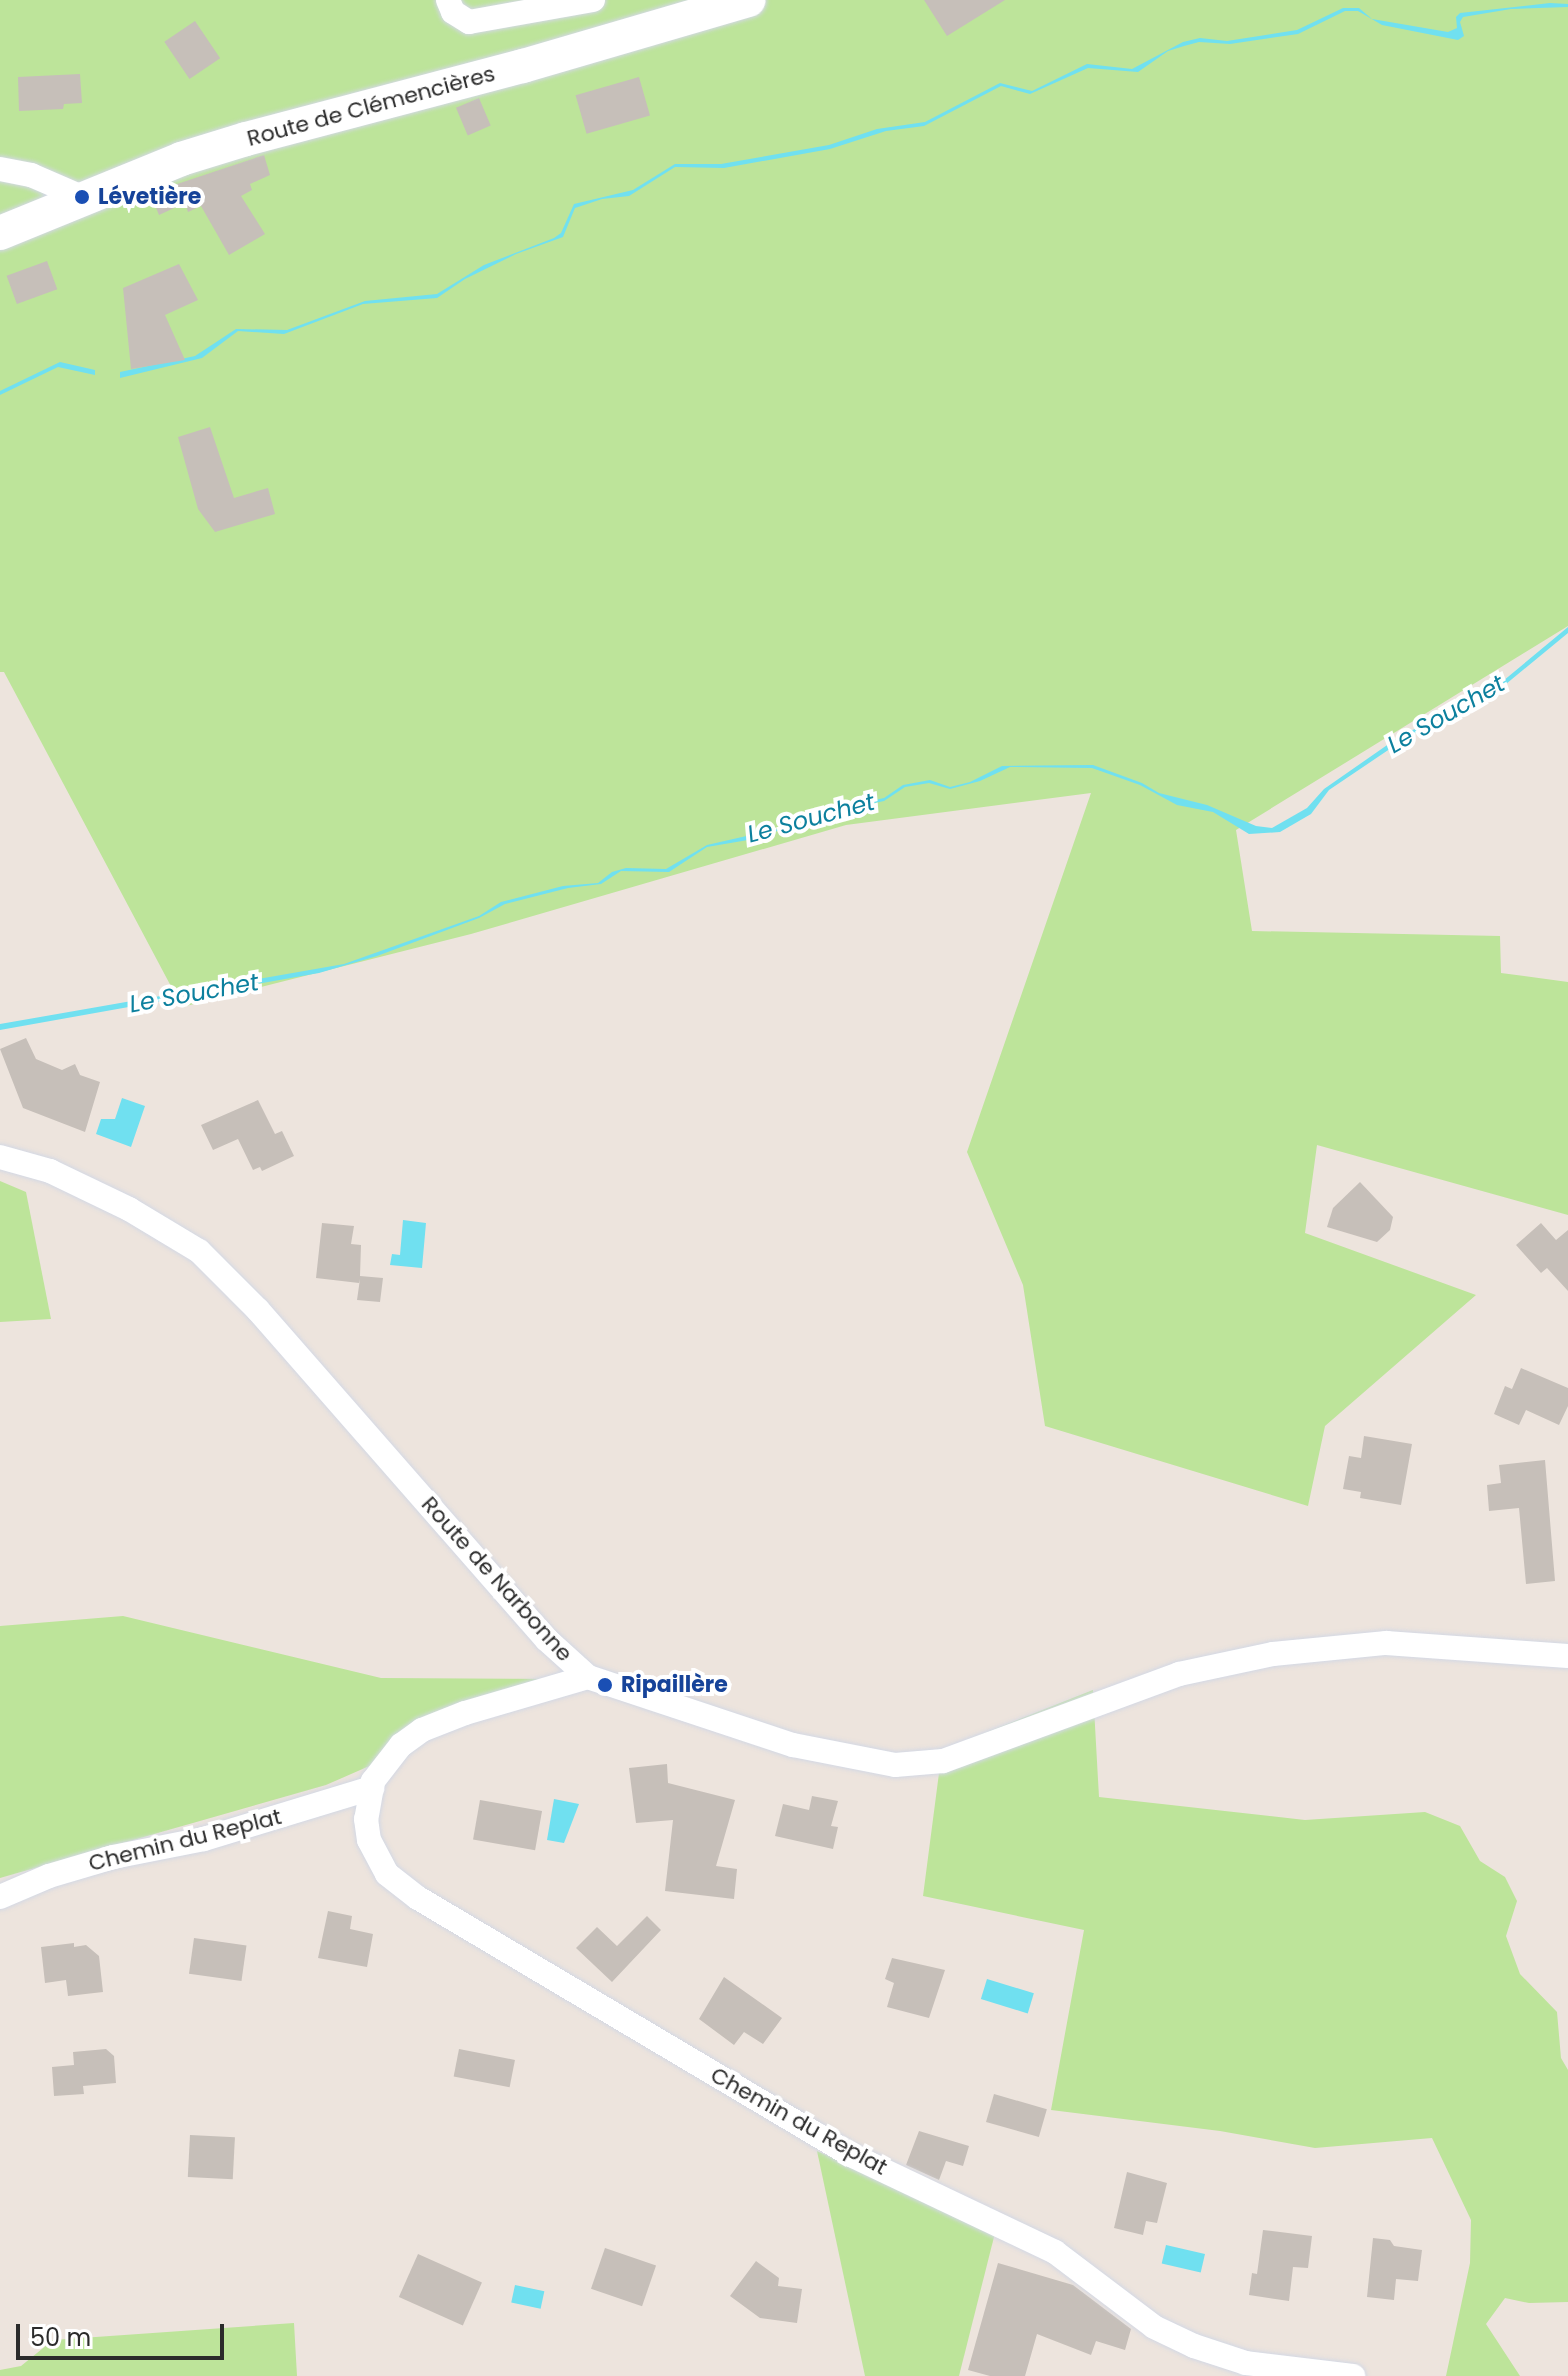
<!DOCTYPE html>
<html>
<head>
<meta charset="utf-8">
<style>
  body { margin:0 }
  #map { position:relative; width:1568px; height:2376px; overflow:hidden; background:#ede4dd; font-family:Poppins,sans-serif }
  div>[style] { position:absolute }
  .green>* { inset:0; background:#bde49a }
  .water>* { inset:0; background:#70e0f0; transform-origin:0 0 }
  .building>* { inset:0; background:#c6bfb9; transform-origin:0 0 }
  .roads { filter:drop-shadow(0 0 2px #d3d8e4) drop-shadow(0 0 2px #d3d8e4) }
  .street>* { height:24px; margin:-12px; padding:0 12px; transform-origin:12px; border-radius:12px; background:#fff }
  .secondary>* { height:34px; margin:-17px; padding:0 17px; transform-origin:17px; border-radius:17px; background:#fff }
  .dots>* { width:22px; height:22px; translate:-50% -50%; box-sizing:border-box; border:4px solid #fff; border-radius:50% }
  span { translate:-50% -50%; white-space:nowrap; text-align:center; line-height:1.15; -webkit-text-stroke:8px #fff; paint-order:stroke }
  .street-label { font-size:22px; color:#2b2b2b }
  .transit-label { font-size:22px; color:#164399; font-weight:700 }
  .left { translate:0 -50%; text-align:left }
  .water-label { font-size:24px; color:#0c809e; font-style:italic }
  .scale { position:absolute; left:16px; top:2324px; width:208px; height:36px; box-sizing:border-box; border:4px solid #2b2b2b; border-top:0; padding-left:10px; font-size:24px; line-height:28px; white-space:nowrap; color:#2b2b2b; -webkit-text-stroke:6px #fff; paint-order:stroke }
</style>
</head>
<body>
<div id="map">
  <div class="green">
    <i style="clip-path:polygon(0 0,1568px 0,1568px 626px,1236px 830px,1252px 931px,1500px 936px,1501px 973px,1568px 982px,1568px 1215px,1317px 1145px,1305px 1233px,1476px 1295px,1325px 1426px,1308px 1506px,1045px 1426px,1023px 1285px,967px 1152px,1091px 793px,846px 825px,471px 934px,182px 1007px,4px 672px,0 672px)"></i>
    <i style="clip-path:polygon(0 1181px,26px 1192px,51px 1319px,0 1322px)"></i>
    <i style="clip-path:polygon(123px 1616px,381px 1678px,568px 1679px,326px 1785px,0 1878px,0 1626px)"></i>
    <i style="clip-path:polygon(1093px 1690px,1099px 1797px,1305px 1820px,1425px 1812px,1460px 1826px,1480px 1861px,1505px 1877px,1517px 1901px,1506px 1936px,1520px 1974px,1557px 2012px,1561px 2058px,1568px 2070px,1568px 2302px,1529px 2303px,1505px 2298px,1486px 2324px,1520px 2376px,1446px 2376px,1470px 2263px,1471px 2220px,1432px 2138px,1315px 2148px,1220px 2131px,1051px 2110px,1084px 1930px,923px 1896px,942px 1750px)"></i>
    <i style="clip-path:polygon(817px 2151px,996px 2229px,959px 2376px,865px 2376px)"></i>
    <i style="clip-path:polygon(294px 2323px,297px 2376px,0 2376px,0 2370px,21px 2366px,53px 2340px)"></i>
  </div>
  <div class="water">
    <i style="clip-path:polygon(1550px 3px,1568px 4px,1568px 7px,1511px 9px,1463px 17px,1460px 22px,1464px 36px,1458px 40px,1382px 25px,1358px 11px,1345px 11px,1298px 34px,1230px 44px,1199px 42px,1184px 46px,1168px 51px,1138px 72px,1088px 68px,1030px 94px,1001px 86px,924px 126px,886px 131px,830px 149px,724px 168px,675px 167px,629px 196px,602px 199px,575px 208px,563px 237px,516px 254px,465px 279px,437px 298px,363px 304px,284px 334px,238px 331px,202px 358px,120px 378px,120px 372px,195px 356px,236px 329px,287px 330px,365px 301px,437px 294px,484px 265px,554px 238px,561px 233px,574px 204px,633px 190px,675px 164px,721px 164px,829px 145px,877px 129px,925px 122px,1000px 83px,1032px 91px,1087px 64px,1132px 69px,1183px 42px,1200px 38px,1227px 41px,1297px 30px,1343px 8px,1359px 8px,1372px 19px,1448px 32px,1457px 28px,1456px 17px,1460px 13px)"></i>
    <i style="clip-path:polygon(60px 362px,95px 370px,95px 375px,58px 367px,0 395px,0 391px)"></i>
    <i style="clip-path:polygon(1568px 627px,1568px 633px,1506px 684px,1483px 692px,1449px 716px,1409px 736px,1329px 790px,1311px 814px,1280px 832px,1249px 834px,1213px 812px,1177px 805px,1140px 785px,1092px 768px,1010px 767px,980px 781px,950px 789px,929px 783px,905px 787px,884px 801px,803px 819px,784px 829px,748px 840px,707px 847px,669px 872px,621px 871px,601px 884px,568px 888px,505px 904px,479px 918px,377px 956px,319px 973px,0 1030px,0 1024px,344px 964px,479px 916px,501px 902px,563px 886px,598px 883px,612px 872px,626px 868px,666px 869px,707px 845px,782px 828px,805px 816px,884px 798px,903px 785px,930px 780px,950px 787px,970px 782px,1002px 766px,1093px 765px,1142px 783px,1159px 793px,1207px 805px,1256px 826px,1272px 828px,1307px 808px,1324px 789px,1403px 734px,1441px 718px,1475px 692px,1503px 681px)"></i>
    <i style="clip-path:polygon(122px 1098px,145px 1106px,131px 1147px,96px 1134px,101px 1119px,115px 1119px)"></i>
    <i style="clip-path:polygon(403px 1220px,426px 1223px,422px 1268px,390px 1265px,392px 1254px,400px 1255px)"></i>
    <i style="clip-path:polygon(554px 1799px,579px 1804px,564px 1843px,547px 1840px)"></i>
    <i style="left:987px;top:1979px;width:49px;height:21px;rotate:17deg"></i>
    <i style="left:1166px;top:2245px;width:40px;height:19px;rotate:13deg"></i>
    <i style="left:515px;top:2285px;width:30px;height:18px;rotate:12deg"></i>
  </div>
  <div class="building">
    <i style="clip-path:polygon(924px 0,1005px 0,947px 36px)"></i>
    <i style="left:195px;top:21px;width:45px;height:37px;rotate:56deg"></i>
    <i style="clip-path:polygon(80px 74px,82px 103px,64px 104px,63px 109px,19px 111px,18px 77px)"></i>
    <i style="left:639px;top:77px;width:40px;height:66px;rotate:74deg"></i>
    <i style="left:479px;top:98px;width:30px;height:25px;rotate:67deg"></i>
    <i style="clip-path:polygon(264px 155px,270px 175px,250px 184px,252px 190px,241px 196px,265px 234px,229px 255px,201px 206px,188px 212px,185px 203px,159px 215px,150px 193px)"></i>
    <i style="left:47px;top:261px;width:30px;height:43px;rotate:70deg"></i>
    <i style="clip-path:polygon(179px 264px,198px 300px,165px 315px,185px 360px,131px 369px,123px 288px)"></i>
    <i style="clip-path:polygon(210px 427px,234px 498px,268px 488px,275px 514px,215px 532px,198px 509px,178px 437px)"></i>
    <i style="clip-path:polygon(26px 1038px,36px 1059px,62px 1070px,75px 1064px,80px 1075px,100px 1082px,85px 1132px,23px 1108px,0 1049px)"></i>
    <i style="clip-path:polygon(258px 1100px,275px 1134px,282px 1131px,294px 1156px,262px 1171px,260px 1167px,253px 1170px,238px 1139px,213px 1150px,201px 1125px)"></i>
    <i style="clip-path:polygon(1360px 1182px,1393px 1217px,1390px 1230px,1377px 1242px,1327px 1227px,1333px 1208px)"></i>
    <i style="clip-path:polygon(322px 1223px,354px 1226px,351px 1244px,361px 1245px,360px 1276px,383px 1278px,380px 1302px,357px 1300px,360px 1279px,359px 1283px,316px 1278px)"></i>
    <i style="clip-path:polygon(1541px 1223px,1556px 1240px,1568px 1230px,1568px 1291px,1547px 1268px,1541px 1273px,1516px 1245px)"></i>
    <i style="clip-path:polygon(1521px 1368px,1568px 1388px,1568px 1406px,1559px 1425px,1526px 1410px,1519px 1425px,1494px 1414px,1505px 1386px,1512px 1389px)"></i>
    <i style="clip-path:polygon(1364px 1436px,1412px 1444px,1401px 1505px,1360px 1498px,1361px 1492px,1343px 1489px,1349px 1456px,1361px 1458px)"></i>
    <i style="clip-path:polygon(1545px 1460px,1555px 1581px,1526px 1584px,1519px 1508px,1489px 1511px,1487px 1485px,1501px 1483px,1499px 1465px)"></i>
    <i style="clip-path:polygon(667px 1764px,668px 1783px,735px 1800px,716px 1866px,737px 1869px,734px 1899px,665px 1891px,673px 1820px,636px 1823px,629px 1768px)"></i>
    <i style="clip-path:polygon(812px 1796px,838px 1801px,831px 1826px,838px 1827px,833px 1849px,775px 1836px,783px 1804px,809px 1810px)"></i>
    <i style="left:480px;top:1800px;width:63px;height:40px;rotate:10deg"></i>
    <i style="clip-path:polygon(328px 1911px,352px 1916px,350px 1929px,373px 1934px,367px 1967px,318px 1958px)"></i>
    <i style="clip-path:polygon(647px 1916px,661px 1930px,612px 1982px,576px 1948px,597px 1927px,617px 1946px)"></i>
    <i style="left:194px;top:1938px;width:53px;height:36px;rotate:8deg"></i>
    <i style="clip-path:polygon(74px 1943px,74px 1947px,86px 1945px,99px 1956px,103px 1992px,68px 1996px,66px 1980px,45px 1983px,41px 1947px)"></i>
    <i style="clip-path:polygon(892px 1958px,945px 1970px,929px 2018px,887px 2007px,894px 1983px,885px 1979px)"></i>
    <i style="clip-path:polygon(724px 1977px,782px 2018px,763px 2044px,744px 2032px,734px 2045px,699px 2019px)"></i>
    <i style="clip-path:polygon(106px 2049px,114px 2056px,116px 2083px,83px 2086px,84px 2094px,54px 2096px,52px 2067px,74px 2065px,73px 2052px)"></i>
    <i style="left:459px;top:2049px;width:57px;height:28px;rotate:11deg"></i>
    <i style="left:994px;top:2094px;width:55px;height:29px;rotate:16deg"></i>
    <i style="clip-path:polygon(919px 2131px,969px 2146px,963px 2166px,946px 2161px,939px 2180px,906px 2165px)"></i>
    <i style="left:190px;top:2135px;width:45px;height:42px;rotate:3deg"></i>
    <i style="clip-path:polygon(1127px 2172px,1167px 2183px,1157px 2223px,1146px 2221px,1143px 2235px,1114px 2228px)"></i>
    <i style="clip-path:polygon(1263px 2230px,1312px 2236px,1308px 2268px,1293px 2267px,1289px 2301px,1249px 2295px,1252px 2273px,1257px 2274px)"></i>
    <i style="clip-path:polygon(1373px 2238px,1390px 2240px,1394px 2246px,1422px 2250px,1418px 2281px,1396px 2279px,1394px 2300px,1367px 2297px)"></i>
    <i style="left:605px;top:2248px;width:54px;height:43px;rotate:19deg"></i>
    <i style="left:418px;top:2254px;width:70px;height:47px;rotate:24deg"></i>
    <i style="clip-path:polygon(756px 2261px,779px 2278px,778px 2286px,802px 2289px,797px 2323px,760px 2318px,730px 2296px)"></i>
    <i style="clip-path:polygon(998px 2263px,1073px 2285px,1131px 2329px,1125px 2350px,1096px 2341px,1091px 2355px,1037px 2334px,1025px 2376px,990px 2376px,968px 2370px)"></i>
  </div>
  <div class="roads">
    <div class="street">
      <i style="left:448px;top:0;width:13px;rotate:67deg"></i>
      <i style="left:453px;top:12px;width:19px;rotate:32deg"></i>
      <i style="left:469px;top:22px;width:126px;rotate:-10.1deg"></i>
      <i style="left:0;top:169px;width:32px;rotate:11deg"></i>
      <i style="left:31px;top:175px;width:56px;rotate:23.3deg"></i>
      <i style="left:0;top:1157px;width:52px;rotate:15.6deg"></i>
      <i style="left:50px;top:1171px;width:88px;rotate:25.7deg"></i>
      <i style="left:129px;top:1209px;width:82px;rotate:31deg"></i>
      <i style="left:199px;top:1251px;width:83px;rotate:45deg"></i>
      <i style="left:258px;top:1310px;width:437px;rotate:48.8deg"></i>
      <i style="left:546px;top:1639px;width:57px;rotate:42.1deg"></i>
      <i style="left:588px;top:1677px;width:216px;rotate:18.4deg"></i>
      <i style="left:793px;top:1745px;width:104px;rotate:11.1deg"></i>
      <i style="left:895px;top:1765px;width:48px;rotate:-4.8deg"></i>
      <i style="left:943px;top:1761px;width:252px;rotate:-20.2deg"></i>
      <i style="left:1179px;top:1674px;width:96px;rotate:-12deg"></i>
      <i style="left:1273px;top:1654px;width:114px;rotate:-5.6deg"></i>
      <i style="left:1386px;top:1643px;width:182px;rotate:4.1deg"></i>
      <i style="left:588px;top:1677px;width:128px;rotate:163.7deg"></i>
      <i style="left:465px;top:1713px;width:46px;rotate:158.4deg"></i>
      <i style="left:422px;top:1730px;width:26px;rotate:144deg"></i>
      <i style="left:401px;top:1745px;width:46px;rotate:127.9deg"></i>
      <i style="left:373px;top:1781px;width:39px;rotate:100deg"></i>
      <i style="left:366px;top:1819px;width:21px;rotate:82deg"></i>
      <i style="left:369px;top:1840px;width:38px;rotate:62deg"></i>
      <i style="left:387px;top:1874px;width:39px;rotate:38deg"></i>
      <i style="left:418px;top:1898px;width:504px;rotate:30.69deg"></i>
      <i style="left:851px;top:2155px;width:226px;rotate:25.4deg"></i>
      <i style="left:1055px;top:2252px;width:124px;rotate:37.1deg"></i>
      <i style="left:1154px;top:2327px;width:44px;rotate:25.4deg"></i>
      <i style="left:1194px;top:2346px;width:55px;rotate:18.1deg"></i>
      <i style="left:1246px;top:2363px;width:108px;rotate:6.9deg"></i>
      <i style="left:0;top:1897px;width:53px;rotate:-23.2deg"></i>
      <i style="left:49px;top:1876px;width:67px;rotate:-16.5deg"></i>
      <i style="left:113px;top:1857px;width:93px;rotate:-11.2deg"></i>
      <i style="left:204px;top:1839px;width:176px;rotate:-16.9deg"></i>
    </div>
    <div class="secondary">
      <i style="left:0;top:233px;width:196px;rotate:-22.2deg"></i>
      <i style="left:181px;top:159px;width:68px;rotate:-17.1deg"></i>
      <i style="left:246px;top:139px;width:286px;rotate:-14.8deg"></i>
      <i style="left:523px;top:66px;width:235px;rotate:-16.3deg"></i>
    </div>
  </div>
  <div class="dots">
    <i style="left:82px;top:197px;background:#1a4fb4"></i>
    <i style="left:605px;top:1685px;background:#1a4fb4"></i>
  </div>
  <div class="street-label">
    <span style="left:371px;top:106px;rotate:-15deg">Route de Clémencières</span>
    <span style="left:497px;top:1579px;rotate:48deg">Route de Narbonne</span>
    <span style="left:185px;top:1840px;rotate:-14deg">Chemin du Replat</span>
    <span style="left:799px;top:2121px;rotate:29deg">Chemin du Replat</span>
  </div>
  <div class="transit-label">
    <span class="left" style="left:98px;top:197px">Lévetière</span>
    <span class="left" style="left:621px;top:1685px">Ripaillère</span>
  </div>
  <div class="water-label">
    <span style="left:1446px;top:714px;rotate:-30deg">Le Souchet</span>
    <span style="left:811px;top:818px;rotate:-15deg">Le Souchet</span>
    <span style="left:194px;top:993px;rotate:-10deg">Le Souchet</span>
  </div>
  <div class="scale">50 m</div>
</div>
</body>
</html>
